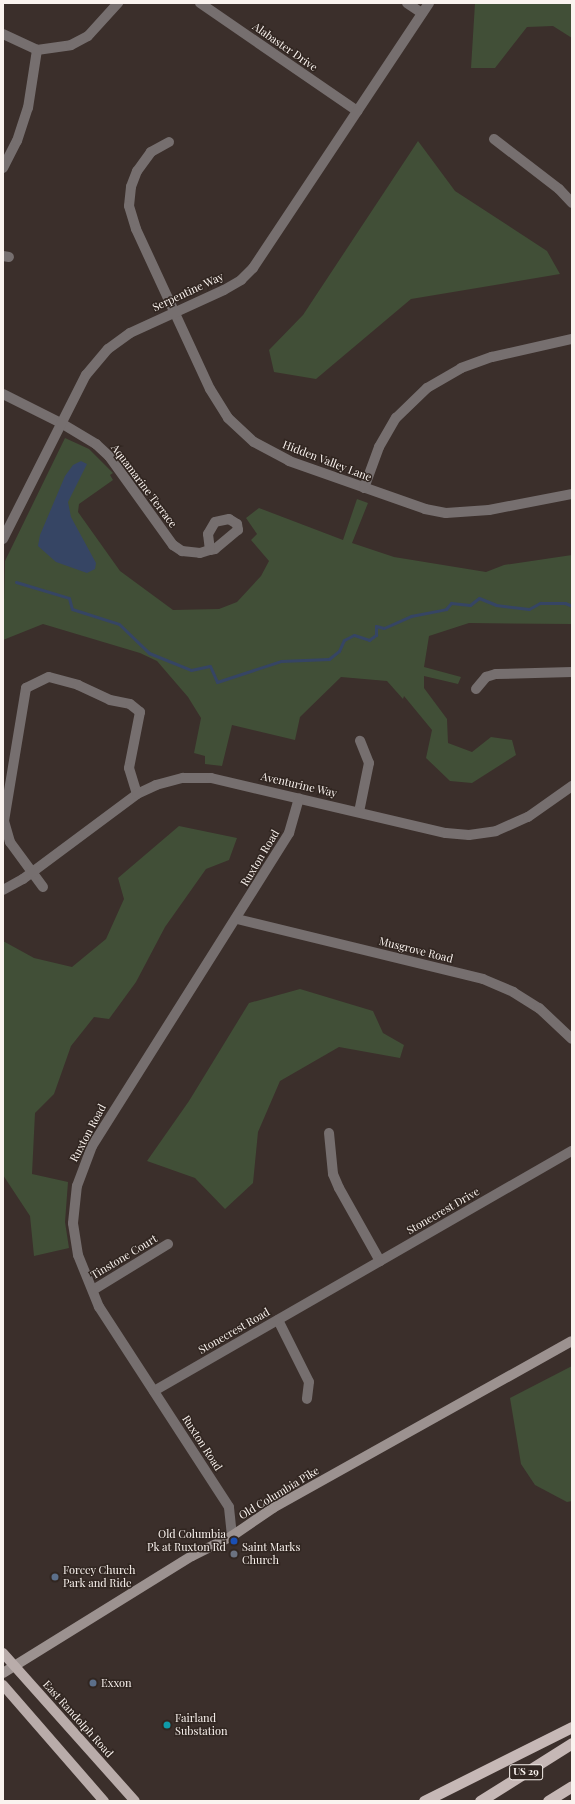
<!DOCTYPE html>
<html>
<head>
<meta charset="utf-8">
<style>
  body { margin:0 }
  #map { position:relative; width:575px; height:1804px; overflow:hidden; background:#3b2f2b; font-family:"Playfair Display",serif }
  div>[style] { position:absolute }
  .green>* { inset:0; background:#414f37 }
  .water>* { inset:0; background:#364564 }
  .stream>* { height:3px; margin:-1.5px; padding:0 1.5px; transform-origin:1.5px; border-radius:1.5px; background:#364564 }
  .minor>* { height:10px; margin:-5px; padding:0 5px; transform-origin:5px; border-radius:5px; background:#766f6f }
  .secondary>* { height:10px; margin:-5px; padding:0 5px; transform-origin:5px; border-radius:5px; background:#9c9290 }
  .primary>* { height:10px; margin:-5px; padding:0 5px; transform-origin:5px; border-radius:5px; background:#b9acaa }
  .trunk>* { height:11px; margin:-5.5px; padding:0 5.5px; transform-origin:5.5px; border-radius:5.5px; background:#c6b8b6 }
  .dots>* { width:11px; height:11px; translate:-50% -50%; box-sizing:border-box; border:2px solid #312621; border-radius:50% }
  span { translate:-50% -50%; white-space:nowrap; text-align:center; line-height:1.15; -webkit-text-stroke:3px #312621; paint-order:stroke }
  .shield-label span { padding:1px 3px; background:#312621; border:1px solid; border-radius:3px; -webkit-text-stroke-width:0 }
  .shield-label { font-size:10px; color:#faf3ef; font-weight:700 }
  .street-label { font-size:11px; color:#faf3ef }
  .poi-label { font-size:11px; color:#faf3ef }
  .right { translate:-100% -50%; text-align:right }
  .left { translate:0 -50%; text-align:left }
  .frame { position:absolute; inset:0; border:4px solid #faf3ef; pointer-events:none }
</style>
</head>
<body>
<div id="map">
  <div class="green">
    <i style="clip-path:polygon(475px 3px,572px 3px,572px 38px,553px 26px,527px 27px,495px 68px,471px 68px)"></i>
    <i style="clip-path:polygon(418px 141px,455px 191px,547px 251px,560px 274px,411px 299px,316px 379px,274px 372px,269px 350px,303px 315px)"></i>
    <i style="clip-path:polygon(65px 438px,89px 449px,113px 473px,110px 475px,113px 480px,79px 504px,78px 512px,120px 571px,173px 610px,219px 609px,237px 602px,261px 576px,269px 561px,251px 540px,257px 534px,246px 518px,259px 508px,343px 540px,357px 499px,368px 503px,352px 543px,394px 557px,486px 572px,504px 565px,572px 555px,572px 624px,469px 623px,429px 636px,424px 667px,461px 677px,458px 684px,424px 676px,424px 688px,447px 719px,448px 743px,472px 752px,491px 737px,512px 740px,516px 755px,472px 783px,450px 781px,426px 758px,432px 730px,404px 696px,403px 699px,387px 681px,341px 677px,300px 717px,295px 740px,232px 725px,222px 766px,205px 764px,205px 756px,194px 753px,201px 718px,188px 697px,157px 661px,140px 653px,43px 624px,3px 640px,5px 561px)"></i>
    <i style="clip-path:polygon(179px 826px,237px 838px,229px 860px,206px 869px,165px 927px,136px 982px,109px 1019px,94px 1017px,71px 1046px,54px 1094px,35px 1113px,32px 1174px,68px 1182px,65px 1222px,69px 1248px,34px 1256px,30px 1216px,3px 1175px,3px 941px,34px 958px,72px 967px,106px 939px,124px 899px,118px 878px)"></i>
    <i style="clip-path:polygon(300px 989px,373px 1011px,383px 1033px,404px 1045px,400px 1058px,339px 1047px,280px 1081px,258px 1132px,253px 1183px,225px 1209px,195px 1178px,147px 1161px,189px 1101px,249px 1003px)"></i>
    <i style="clip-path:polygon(572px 1366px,572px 1501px,567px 1502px,535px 1485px,521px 1464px,510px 1398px)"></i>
  </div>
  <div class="water">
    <i style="clip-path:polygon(81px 461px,87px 464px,68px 502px,71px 517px,96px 563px,95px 569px,87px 573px,56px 562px,38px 546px,40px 535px,65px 476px,73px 465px)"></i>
  </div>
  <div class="stream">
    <i style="left:16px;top:582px;width:55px;rotate:16.8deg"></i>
    <i style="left:69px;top:598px;width:11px;rotate:75deg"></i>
    <i style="left:72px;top:609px;width:49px;rotate:17.7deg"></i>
    <i style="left:119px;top:624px;width:42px;rotate:44deg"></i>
    <i style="left:149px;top:653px;width:45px;rotate:22deg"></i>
    <i style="left:191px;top:670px;width:19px;rotate:-12deg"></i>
    <i style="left:210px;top:666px;width:17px;rotate:66deg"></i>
    <i style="left:217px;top:682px;width:67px;rotate:-18.2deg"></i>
    <i style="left:281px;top:661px;width:48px;rotate:-2.4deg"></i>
    <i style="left:329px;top:659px;width:13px;rotate:-39deg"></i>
    <i style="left:339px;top:651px;width:12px;rotate:-66deg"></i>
    <i style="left:344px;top:640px;width:11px;rotate:-27deg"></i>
    <i style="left:354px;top:635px;width:16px;rotate:18deg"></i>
    <i style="left:369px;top:640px;width:9px;rotate:-36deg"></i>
    <i style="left:376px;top:635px;width:9px;rotate:-90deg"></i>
    <i style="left:376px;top:626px;width:8px;rotate:14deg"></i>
    <i style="left:384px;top:628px;width:30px;rotate:-24deg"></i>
    <i style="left:411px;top:616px;width:36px;rotate:-11deg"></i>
    <i style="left:446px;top:609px;width:8px;rotate:-50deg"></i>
    <i style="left:451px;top:603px;width:19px;rotate:6deg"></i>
    <i style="left:470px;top:605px;width:11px;rotate:-38deg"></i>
    <i style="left:479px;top:598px;width:18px;rotate:22deg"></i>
    <i style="left:496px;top:605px;width:33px;rotate:7deg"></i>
    <i style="left:529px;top:609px;width:13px;rotate:-29deg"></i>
    <i style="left:540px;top:603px;width:25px"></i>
    <i style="left:565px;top:603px;width:8px;rotate:23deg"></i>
  </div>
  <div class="minor">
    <i style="left:200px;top:3px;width:191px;rotate:34.5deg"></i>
    <i style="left:407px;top:3px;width:18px;rotate:34deg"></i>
    <i style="left:3px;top:34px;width:38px;rotate:25deg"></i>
    <i style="left:37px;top:50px;width:34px;rotate:-8deg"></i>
    <i style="left:71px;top:45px;width:19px;rotate:-28deg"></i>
    <i style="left:88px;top:36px;width:45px;rotate:-47.7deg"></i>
    <i style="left:494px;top:139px;width:82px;rotate:37.6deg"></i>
    <i style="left:559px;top:189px;width:19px;rotate:47deg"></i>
    <i style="left:169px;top:142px;width:21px;rotate:151deg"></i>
    <i style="left:151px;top:152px;width:24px;rotate:126deg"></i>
    <i style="left:137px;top:171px;width:17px;rotate:111deg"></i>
    <i style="left:131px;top:187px;width:19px;rotate:96deg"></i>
    <i style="left:129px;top:206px;width:24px;rotate:73deg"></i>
    <i style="left:136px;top:229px;width:176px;rotate:65.2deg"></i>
    <i style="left:210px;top:389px;width:34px;rotate:58deg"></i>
    <i style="left:228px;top:418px;width:35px;rotate:43deg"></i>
    <i style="left:254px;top:442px;width:40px;rotate:28deg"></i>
    <i style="left:289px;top:461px;width:144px;rotate:19.4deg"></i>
    <i style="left:425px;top:509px;width:21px;rotate:11deg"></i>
    <i style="left:446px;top:513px;width:43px;rotate:-4deg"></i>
    <i style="left:489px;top:510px;width:85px;rotate:-10.9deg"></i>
    <i style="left:3px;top:168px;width:30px;rotate:-63deg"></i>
    <i style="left:17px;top:141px;width:35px;rotate:-72deg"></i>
    <i style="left:28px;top:108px;width:59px;rotate:-81.2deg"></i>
    <i style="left:3px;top:256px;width:6px;rotate:9deg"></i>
    <i style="left:3px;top:394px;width:65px;rotate:26.6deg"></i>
    <i style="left:61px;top:423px;width:41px;rotate:31deg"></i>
    <i style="left:96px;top:444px;width:18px;rotate:43deg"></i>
    <i style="left:109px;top:456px;width:110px;rotate:54.3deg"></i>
    <i style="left:173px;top:545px;width:11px;rotate:34deg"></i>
    <i style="left:182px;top:551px;width:18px;rotate:6deg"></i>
    <i style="left:200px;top:553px;width:10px;rotate:-17deg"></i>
    <i style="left:210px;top:550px;width:5px;rotate:-11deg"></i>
    <i style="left:215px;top:549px;width:30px;rotate:-40deg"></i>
    <i style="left:238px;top:530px;width:6px;rotate:-99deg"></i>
    <i style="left:237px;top:524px;width:9px;rotate:-148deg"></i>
    <i style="left:229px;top:519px;width:14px;rotate:168deg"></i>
    <i style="left:215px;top:522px;width:14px;rotate:120deg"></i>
    <i style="left:208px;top:534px;width:16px;rotate:83deg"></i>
    <i style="left:364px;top:488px;width:44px;rotate:-69.9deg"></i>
    <i style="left:379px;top:447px;width:34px;rotate:-60deg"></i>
    <i style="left:396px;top:418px;width:43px;rotate:-44.1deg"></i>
    <i style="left:427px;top:388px;width:39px;rotate:-30deg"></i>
    <i style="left:461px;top:368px;width:33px;rotate:-20deg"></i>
    <i style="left:492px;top:357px;width:82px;rotate:-12.7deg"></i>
    <i style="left:3px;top:539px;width:184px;rotate:-63.2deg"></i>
    <i style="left:86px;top:375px;width:34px;rotate:-50deg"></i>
    <i style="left:108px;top:349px;width:27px;rotate:-36deg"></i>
    <i style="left:130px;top:333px;width:103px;rotate:-24.6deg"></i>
    <i style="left:224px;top:290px;width:20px;rotate:-30deg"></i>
    <i style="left:241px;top:280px;width:17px;rotate:-45deg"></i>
    <i style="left:253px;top:268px;width:318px;rotate:-56.4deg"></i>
    <i style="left:476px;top:689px;width:16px;rotate:-50deg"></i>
    <i style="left:486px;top:677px;width:10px;rotate:-17deg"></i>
    <i style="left:496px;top:674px;width:76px;rotate:-1.5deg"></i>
    <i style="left:359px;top:812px;width:50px;rotate:-78.5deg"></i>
    <i style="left:369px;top:763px;width:24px;rotate:-112deg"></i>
    <i style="left:43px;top:887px;width:56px;rotate:-126.3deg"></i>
    <i style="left:10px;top:842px;width:22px;rotate:-106deg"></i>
    <i style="left:4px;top:821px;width:135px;rotate:-80.6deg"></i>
    <i style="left:26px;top:688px;width:25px;rotate:-26deg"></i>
    <i style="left:49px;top:677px;width:30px;rotate:15deg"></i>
    <i style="left:78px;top:685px;width:35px;rotate:25deg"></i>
    <i style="left:110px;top:700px;width:20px;rotate:11deg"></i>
    <i style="left:130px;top:704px;width:13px;rotate:39deg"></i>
    <i style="left:140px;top:712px;width:57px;rotate:101.1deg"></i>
    <i style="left:129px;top:768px;width:27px;rotate:73deg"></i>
    <i style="left:3px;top:890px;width:23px;rotate:-29deg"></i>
    <i style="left:23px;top:879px;width:142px;rotate:-36.7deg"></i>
    <i style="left:137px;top:794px;width:21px;rotate:-25deg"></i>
    <i style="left:156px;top:785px;width:28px;rotate:-15deg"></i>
    <i style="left:183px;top:778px;width:28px"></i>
    <i style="left:211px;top:778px;width:241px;rotate:13.2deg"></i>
    <i style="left:446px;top:833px;width:23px;rotate:5deg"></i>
    <i style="left:469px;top:835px;width:27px;rotate:-8deg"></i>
    <i style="left:496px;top:831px;width:35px;rotate:-24deg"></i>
    <i style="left:528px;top:817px;width:54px;rotate:-35.2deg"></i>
    <i style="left:237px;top:919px;width:253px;rotate:13.7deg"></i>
    <i style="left:483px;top:979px;width:33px;rotate:23deg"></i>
    <i style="left:513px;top:992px;width:31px;rotate:32deg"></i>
    <i style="left:539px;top:1008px;width:45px;rotate:43.2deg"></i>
    <i style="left:329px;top:1133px;width:41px;rotate:84.4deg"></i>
    <i style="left:333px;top:1174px;width:15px;rotate:67deg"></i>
    <i style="left:339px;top:1188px;width:84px;rotate:60.7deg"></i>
    <i style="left:93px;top:1290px;width:88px;rotate:-31.5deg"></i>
    <i style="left:278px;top:1320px;width:69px;rotate:63.4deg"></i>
    <i style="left:309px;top:1382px;width:17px;rotate:97deg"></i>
    <i style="left:154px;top:1391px;width:482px;rotate:-29.9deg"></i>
    <i style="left:232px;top:1536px;width:29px;rotate:-96deg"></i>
    <i style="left:229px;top:1507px;width:239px;rotate:-123deg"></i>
    <i style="left:99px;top:1307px;width:56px;rotate:-112deg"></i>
    <i style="left:78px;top:1255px;width:32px;rotate:-99deg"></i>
    <i style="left:73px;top:1223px;width:37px;rotate:-84deg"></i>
    <i style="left:77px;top:1186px;width:43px;rotate:-69.4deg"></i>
    <i style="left:92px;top:1146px;width:370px;rotate:-57.8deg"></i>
    <i style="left:289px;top:833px;width:36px;rotate:-74deg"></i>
  </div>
  <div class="secondary">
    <i style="left:3px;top:1673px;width:222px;rotate:-31.8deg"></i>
    <i style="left:192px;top:1556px;width:45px;rotate:-26.6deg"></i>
    <i style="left:232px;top:1536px;width:50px;rotate:-34.3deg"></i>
    <i style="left:273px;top:1508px;width:342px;rotate:-29.2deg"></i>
  </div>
  <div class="primary">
    <i style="left:3px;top:1653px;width:198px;rotate:48.3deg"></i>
    <i style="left:3px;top:1685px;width:154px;rotate:49deg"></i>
  </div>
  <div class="trunk">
    <i style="left:424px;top:1801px;width:165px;rotate:-26.6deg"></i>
    <i style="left:480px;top:1801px;width:109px;rotate:-32.2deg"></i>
    <i style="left:548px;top:1801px;width:28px;rotate:-32deg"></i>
  </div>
  <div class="dots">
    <i style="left:234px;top:1541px;background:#1a4fb4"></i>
    <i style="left:234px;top:1554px;background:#6b7280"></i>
    <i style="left:55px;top:1577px;background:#5c6f8a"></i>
    <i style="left:93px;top:1683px;background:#5c6f8a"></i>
    <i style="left:167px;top:1725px;background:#0f9aa8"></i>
  </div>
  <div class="shield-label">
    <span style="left:526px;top:1772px">US 29</span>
  </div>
  <div class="street-label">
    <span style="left:285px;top:47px;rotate:35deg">Alabaster Drive</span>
    <span style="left:188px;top:292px;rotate:-25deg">Serpentine Way</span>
    <span style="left:327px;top:461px;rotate:21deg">Hidden Valley Lane</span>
    <span style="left:144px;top:486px;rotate:53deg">Aquamarine Terrace</span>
    <span style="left:299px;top:785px;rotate:13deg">Aventurine Way</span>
    <span style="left:260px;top:858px;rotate:-59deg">Ruxton Road</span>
    <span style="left:416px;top:950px;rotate:14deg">Musgrove Road</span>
    <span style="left:88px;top:1133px;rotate:-62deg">Ruxton Road</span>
    <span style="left:443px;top:1211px;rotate:-30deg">Stonecrest Drive</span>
    <span style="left:124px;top:1257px;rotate:-31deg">Tinstone Court</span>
    <span style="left:234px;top:1331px;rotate:-30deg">Stonecrest Road</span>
    <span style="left:202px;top:1443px;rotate:57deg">Ruxton Road</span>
    <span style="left:279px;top:1493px;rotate:-31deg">Old Columbia Pike</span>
    <span style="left:78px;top:1719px;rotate:48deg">East Randolph Road</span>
  </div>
  <div class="poi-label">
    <span class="right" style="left:226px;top:1541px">Old Columbia<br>Pk at Ruxton Rd</span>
    <span class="left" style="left:242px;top:1554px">Saint Marks<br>Church</span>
    <span class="left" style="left:63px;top:1577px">Forcey Church<br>Park and Ride</span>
    <span class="left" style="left:101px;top:1683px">Exxon</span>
    <span class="left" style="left:175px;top:1725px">Fairland<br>Substation</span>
  </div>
  <div class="frame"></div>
</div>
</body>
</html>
